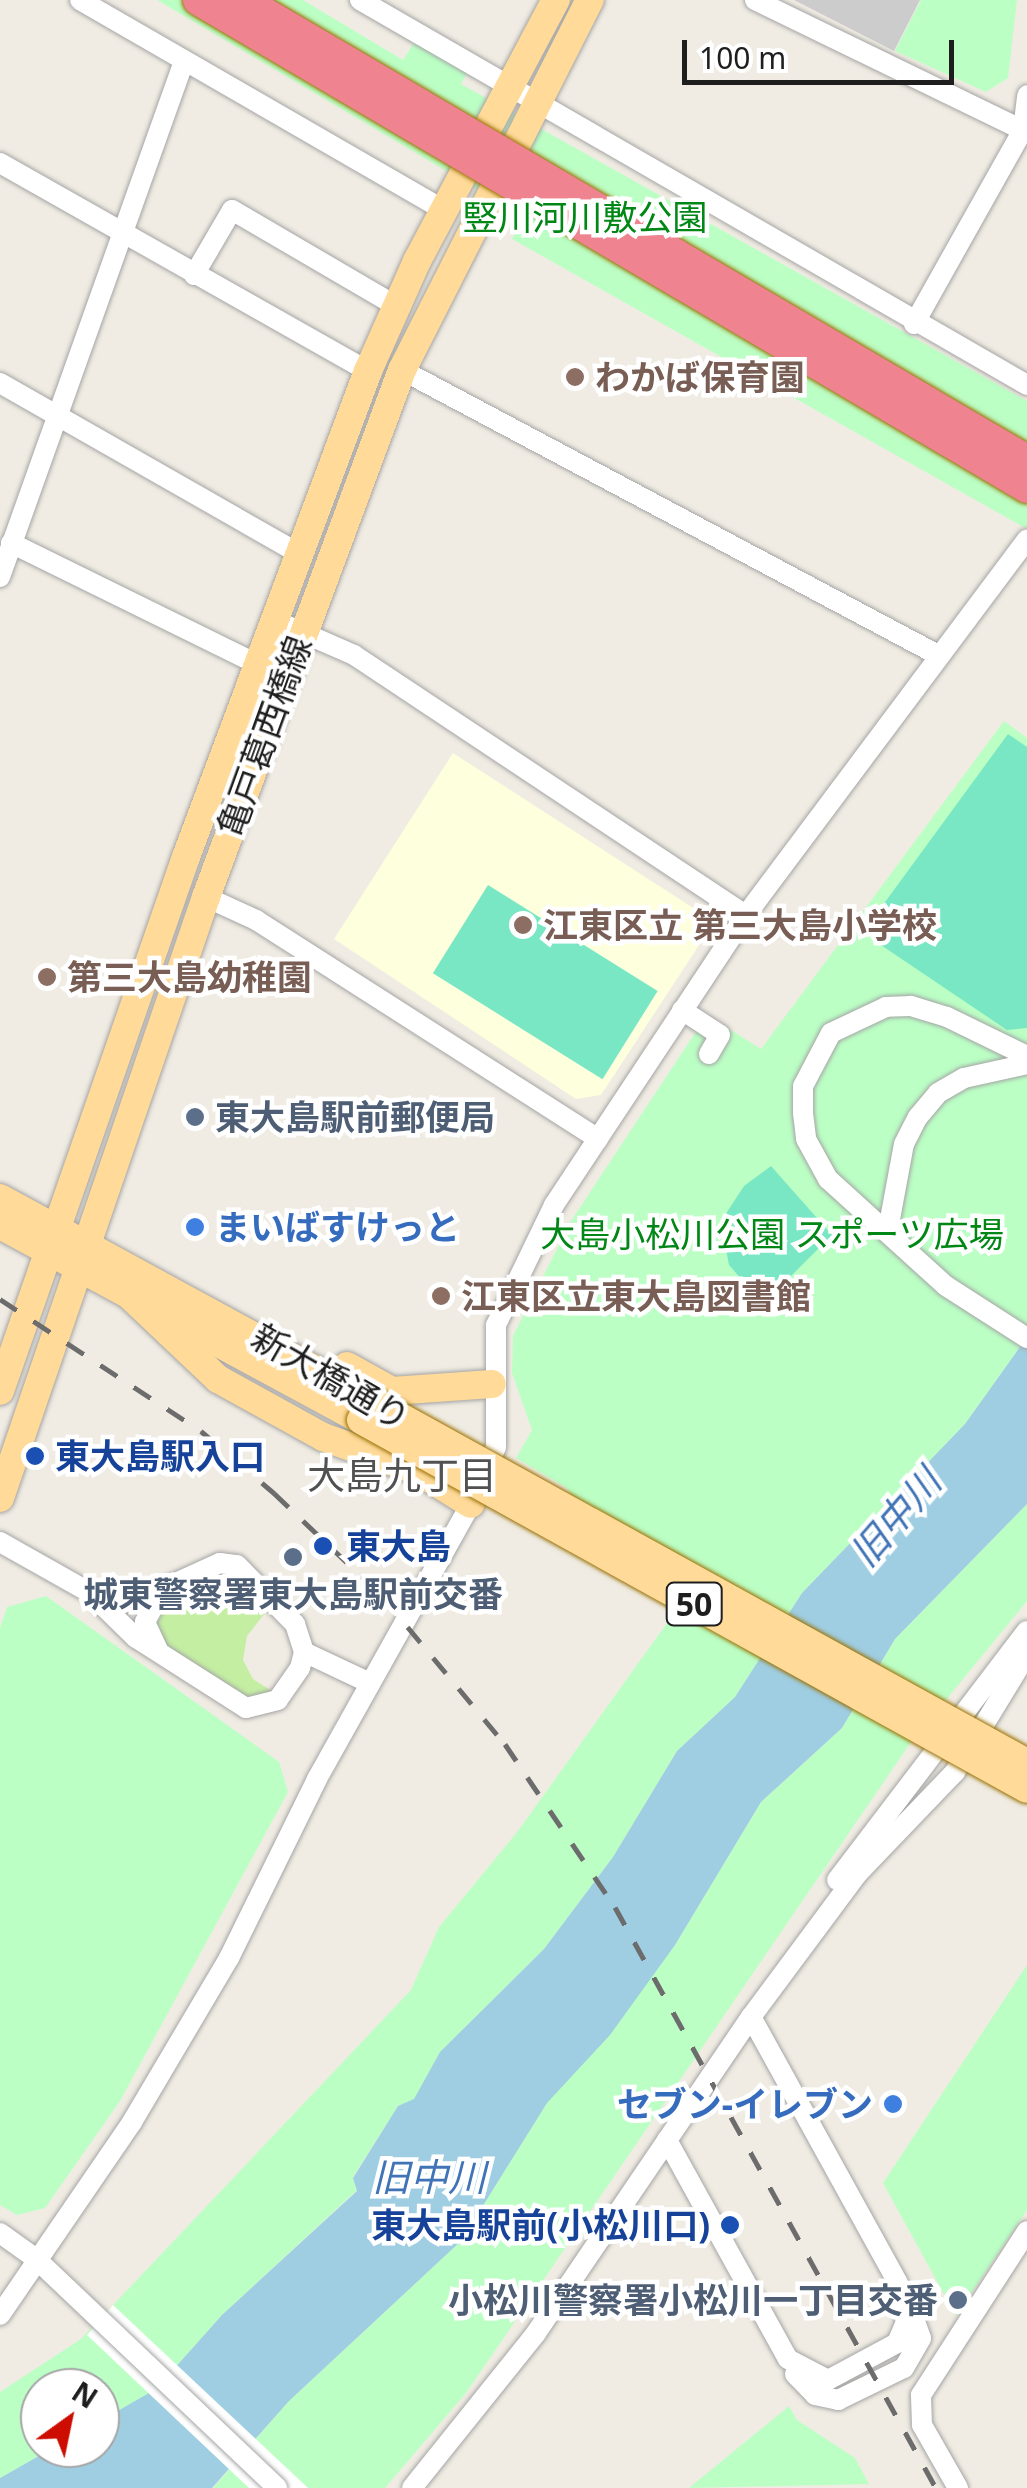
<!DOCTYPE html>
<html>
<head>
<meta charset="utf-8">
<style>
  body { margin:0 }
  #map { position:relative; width:1027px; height:2488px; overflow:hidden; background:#f0ece3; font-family:"Noto Sans","Noto Sans JP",sans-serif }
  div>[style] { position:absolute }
  .education>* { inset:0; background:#fdffdd }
  .religious>* { inset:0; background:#ccc }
  .grass>* { inset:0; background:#c4efa3 }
  .park>* { inset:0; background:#bbffc5 }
  .pitch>* { inset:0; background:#79e7c4; transform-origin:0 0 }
  .water>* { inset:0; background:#9fcee2 }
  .pier>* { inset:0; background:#fff }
  .roads { filter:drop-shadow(0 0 2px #a5a5a5) drop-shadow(0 0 2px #a5a5a5) }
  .minor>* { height:20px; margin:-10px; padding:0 10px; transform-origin:10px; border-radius:10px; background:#fff }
  .major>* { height:28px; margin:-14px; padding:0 14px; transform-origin:14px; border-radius:14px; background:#ffda99 }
  .rail>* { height:5px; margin-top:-2.5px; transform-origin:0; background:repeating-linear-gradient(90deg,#6c6c6c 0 20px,transparent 0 40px) }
  .bridges { filter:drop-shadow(0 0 2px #987000) drop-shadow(0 0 2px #987000) }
  .major-bridge>* { height:28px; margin:-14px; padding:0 14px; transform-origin:14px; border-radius:14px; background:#ffda99 }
  .highway-bridge>* { height:30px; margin:-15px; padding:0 15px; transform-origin:15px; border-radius:15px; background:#ef8390 }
  .dots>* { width:28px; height:28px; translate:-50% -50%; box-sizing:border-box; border:5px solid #fff; border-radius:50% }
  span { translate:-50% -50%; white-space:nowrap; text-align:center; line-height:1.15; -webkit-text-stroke:9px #fff; paint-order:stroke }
  .shield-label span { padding:2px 8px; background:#fff; border:2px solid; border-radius:8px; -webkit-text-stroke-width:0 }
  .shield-label { font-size:32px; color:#1e1e1e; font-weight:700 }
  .park-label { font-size:35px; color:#018715 }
  .education-label { font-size:35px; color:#785e54; font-weight:700 }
  .left { translate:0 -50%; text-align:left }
  .street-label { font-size:35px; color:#1e1e1e }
  .service-label { font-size:35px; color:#4e5e75; font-weight:700 }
  .right { translate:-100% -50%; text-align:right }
  .shop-label { font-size:35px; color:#366cbe; font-weight:700 }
  .transit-label { font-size:35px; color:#164399; font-weight:700 }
  .neighbourhood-label { font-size:38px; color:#515151 }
  .water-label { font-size:38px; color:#4174b7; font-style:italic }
  .north { position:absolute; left:20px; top:2368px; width:100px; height:100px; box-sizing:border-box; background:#fff; border:2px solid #a5a5a5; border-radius:50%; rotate:33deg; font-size:28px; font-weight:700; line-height:40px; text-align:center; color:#1e1e1e }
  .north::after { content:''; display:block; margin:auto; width:35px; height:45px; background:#cc0d00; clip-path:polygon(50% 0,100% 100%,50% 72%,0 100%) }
  .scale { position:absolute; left:682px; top:40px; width:272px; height:45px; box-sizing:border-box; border:5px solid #1e1e1e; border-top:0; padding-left:12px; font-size:30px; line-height:35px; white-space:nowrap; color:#1e1e1e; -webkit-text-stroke:8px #fff; paint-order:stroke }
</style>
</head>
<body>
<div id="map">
  <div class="education">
    <i style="clip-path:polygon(453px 753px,701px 913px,705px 936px,601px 1095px,576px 1099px,334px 939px)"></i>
  </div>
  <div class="religious">
    <i style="clip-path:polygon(794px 0,920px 0,894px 51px)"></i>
  </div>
  <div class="grass">
    <i style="clip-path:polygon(227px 1582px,249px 1592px,265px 1613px,247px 1636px,243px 1660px,253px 1679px,275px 1693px,247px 1702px,165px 1646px,156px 1625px,169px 1600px)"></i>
  </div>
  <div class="park">
    <i style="clip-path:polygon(157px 0,303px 0,403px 60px,414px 43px,467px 73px,461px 84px,1027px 401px,1027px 529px,512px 239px,524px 217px)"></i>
    <i style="clip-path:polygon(921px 0,1017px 0,1008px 78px,986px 92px,895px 51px)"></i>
    <i style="clip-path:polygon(1004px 721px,1027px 738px,1027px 1337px,965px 1424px,802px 1593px,735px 1697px,677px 1751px,613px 1857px,544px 1949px,440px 2052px,414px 2100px,398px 2106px,353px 2177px,357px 2190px,222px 2315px,156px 2389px,100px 2421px,100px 2388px,40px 2388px,40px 2448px,53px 2448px,0 2478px,0 2392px,81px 2339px,411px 1990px,439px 1927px,518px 1831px,672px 1616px,724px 1579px,574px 1500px,567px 1488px,516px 1458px,532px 1430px,512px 1373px,513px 1336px,571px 1221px,707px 1015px,761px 1049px)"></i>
    <i style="clip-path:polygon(1027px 1504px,1027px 1601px,909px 1745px,466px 2393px,385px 2488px,213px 2488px,289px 2401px,461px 2241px,547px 2103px,675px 1945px,761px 1802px,842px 1728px,895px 1639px)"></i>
    <i style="clip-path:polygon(46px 1596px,279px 1762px,288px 1792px,120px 2101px,45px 2208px,17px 2215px,0 2205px,0 1628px,7px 1607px)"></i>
    <i style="clip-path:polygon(1027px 1965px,1027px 2210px,956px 2316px,883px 2183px)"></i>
    <i style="clip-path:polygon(789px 2406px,797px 2420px,855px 2458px,869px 2484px,689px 2488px)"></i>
  </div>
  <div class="pitch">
    <i style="clip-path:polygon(1008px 734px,1027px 747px,1027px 1028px,1007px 1030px,872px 939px,869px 924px)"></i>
    <i style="left:488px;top:885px;width:200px;height:104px;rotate:32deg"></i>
    <i style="clip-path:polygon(771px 1166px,832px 1235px,763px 1304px,729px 1265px,724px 1238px,727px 1212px,744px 1186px)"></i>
  </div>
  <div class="water">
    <i style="clip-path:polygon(1027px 1337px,1027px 1504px,895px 1639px,842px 1728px,761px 1802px,675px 1945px,610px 2035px,547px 2103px,461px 2241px,289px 2401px,212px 2488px,0 2488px,0 2478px,53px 2448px,100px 2448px,100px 2421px,156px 2389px,222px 2315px,357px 2191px,353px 2178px,398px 2106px,414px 2099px,440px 2052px,544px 1949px,613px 1857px,677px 1751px,735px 1697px,802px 1593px,965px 1424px)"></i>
  </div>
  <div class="pier">
    <i style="clip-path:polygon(113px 2305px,308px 2488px,249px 2488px,87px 2335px)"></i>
  </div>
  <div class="roads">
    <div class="minor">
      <i style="left:80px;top:0;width:420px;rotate:30deg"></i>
      <i style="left:360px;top:0;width:770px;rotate:29.99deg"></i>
      <i style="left:755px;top:0;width:302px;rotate:25.9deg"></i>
      <i style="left:0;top:163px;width:423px;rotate:29.5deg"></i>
      <i style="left:194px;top:275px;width:75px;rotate:-59.7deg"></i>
      <i style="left:232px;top:210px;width:190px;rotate:30.3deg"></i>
      <i style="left:914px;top:324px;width:223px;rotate:-60.7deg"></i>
      <i style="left:1023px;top:130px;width:35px;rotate:-83deg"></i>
      <i style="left:402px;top:370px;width:607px;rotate:28deg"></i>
      <i style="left:0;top:383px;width:343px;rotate:29.7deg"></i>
      <i style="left:11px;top:543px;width:276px;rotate:26.2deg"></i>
      <i style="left:0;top:577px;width:548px;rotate:-70.37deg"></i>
      <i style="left:274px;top:620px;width:87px;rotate:23.6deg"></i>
      <i style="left:354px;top:655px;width:470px;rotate:33.6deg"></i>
      <i style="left:206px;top:897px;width:55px;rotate:24.7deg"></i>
      <i style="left:256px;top:920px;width:406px;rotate:32.6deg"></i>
      <i style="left:682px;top:1010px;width:45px;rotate:33.3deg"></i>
      <i style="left:720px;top:1035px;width:22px;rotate:120deg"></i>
      <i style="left:1027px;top:1056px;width:89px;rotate:-154deg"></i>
      <i style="left:947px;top:1017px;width:38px;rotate:-163deg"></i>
      <i style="left:911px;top:1006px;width:25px;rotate:178deg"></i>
      <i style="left:886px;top:1007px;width:61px;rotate:154.7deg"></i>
      <i style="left:831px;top:1033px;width:60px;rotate:117.8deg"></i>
      <i style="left:803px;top:1086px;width:27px;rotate:90deg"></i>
      <i style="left:803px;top:1113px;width:26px;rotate:83deg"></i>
      <i style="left:806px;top:1139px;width:46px;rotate:61.2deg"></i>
      <i style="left:828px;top:1179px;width:159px;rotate:42.2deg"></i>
      <i style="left:946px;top:1286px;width:96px;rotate:32.7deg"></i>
      <i style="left:888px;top:1230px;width:87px;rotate:-79.5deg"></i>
      <i style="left:904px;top:1144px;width:30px;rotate:-63deg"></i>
      <i style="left:918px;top:1117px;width:31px;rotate:-50deg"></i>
      <i style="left:938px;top:1093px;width:30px;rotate:-30deg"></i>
      <i style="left:964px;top:1078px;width:65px;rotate:-12.5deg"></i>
      <i style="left:0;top:1542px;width:126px;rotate:29.4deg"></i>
      <i style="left:110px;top:1604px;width:28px;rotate:-8deg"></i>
      <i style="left:138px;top:1600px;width:90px;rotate:-24.3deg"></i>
      <i style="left:220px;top:1563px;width:17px;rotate:7deg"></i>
      <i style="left:237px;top:1565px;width:83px;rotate:45.5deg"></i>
      <i style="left:295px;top:1624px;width:29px;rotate:72deg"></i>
      <i style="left:304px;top:1652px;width:16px;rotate:104deg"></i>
      <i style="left:300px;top:1668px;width:39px;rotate:125deg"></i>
      <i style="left:278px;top:1700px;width:33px;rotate:166deg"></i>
      <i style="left:246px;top:1708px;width:130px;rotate:-147.5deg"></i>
      <i style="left:136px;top:1638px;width:56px;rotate:-135.7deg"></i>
      <i style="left:158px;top:1650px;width:31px;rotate:-115deg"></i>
      <i style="left:145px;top:1622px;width:34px;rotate:-62deg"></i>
      <i style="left:304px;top:1652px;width:73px;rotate:25.2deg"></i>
      <i style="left:837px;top:1880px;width:313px;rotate:-52.7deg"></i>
      <i style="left:667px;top:2140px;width:250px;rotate:61.1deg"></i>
      <i style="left:788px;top:2359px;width:45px;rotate:27.7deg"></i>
      <i style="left:828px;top:2380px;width:78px;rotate:-28.2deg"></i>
      <i style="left:897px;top:2343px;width:23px;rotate:-67deg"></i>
      <i style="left:906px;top:2322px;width:40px;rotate:-102deg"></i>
      <i style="left:898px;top:2283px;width:304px;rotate:-118.9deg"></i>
      <i style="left:0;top:2233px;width:43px;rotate:35.5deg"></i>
      <i style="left:35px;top:2258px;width:334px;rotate:43.5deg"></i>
      <i style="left:0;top:2315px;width:234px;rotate:-55.6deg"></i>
      <i style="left:132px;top:2122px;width:191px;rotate:-59.4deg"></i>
      <i style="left:229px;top:1958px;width:199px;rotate:-63.8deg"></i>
      <i style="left:317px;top:1779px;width:315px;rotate:-60.8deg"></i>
      <i style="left:471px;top:1504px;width:62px;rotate:-66.3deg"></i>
      <i style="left:496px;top:1447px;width:122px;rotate:-90deg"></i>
      <i style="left:496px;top:1325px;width:133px;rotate:-64.2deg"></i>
      <i style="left:554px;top:1205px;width:348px;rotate:-56.5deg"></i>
      <i style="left:746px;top:915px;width:469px;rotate:-53.2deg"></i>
      <i style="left:795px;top:2374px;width:29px;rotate:46deg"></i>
      <i style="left:815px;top:2395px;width:24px;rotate:12deg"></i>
      <i style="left:838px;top:2400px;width:73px;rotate:-25.9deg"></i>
      <i style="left:904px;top:2368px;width:34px;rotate:-60deg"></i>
      <i style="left:921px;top:2338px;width:38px;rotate:-110deg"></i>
      <i style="left:412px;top:2488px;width:198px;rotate:-51.3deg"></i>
      <i style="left:536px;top:2333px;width:382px;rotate:-55.8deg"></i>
      <i style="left:751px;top:2017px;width:179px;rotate:-53.4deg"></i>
      <i style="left:858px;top:1873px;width:140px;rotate:-46.2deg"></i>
      <i style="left:955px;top:1772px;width:138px;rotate:-58.6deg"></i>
      <i style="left:958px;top:2488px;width:73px;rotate:-119.7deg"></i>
      <i style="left:922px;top:2425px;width:30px;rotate:-92deg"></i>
      <i style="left:921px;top:2395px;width:195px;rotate:-57.1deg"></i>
    </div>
    <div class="major">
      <i style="left:0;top:1198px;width:419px;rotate:28.6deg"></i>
      <i style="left:0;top:1225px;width:410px;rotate:28.4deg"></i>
      <i style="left:123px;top:1289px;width:131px;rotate:43.5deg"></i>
      <i style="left:218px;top:1379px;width:120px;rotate:28.9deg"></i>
      <i style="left:323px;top:1437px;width:101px;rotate:19.7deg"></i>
      <i style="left:418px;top:1471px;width:62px;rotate:31.9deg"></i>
      <i style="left:347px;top:1366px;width:51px;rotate:29.1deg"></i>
      <i style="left:392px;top:1391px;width:100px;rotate:-4deg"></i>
      <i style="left:0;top:1391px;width:565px;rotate:-70.8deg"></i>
      <i style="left:186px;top:857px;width:519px;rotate:-69.47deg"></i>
      <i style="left:368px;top:371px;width:120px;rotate:-66deg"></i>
      <i style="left:417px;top:261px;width:296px;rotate:-62deg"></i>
      <i style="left:0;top:1498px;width:635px;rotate:-71.08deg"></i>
      <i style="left:206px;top:897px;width:562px;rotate:-69.6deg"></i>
      <i style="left:402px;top:370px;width:415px;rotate:-63.1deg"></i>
    </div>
  </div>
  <div class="rail">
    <i style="left:0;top:1299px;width:240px;rotate:33.3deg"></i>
    <i style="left:201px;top:1431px;width:96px;rotate:40.3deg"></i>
    <i style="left:274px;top:1493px;width:149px;rotate:43.6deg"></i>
    <i style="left:382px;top:1596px;width:192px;rotate:50.3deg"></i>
    <i style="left:505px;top:1744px;width:197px;rotate:56deg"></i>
    <i style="left:615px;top:1907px;width:664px;rotate:61.08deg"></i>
  </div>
  <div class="bridges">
    <div class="major-bridge">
      <i style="left:368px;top:1399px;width:753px;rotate:28.91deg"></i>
      <i style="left:361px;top:1420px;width:761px;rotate:28.99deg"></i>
    </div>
    <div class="highway-bridge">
      <i style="left:198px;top:0;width:962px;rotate:30.48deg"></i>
      <i style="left:243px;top:0;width:909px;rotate:30.4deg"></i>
    </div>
  </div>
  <div class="dots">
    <i style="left:575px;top:377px;background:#8d6e63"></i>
    <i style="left:523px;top:925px;background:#8d6e63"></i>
    <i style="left:47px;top:977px;background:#8d6e63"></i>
    <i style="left:195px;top:1117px;background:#5c6f8a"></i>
    <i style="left:195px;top:1227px;background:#3f7fe0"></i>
    <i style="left:441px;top:1296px;background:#8d6e63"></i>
    <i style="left:35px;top:1456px;background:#1a4fb4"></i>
    <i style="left:323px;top:1546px;background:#1a4fb4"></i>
    <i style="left:293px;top:1557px;background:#5c6f8a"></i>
    <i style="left:893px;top:2104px;background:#3f7fe0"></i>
    <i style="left:730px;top:2225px;background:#1a4fb4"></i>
    <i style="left:958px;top:2300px;background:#5c6f8a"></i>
  </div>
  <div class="shield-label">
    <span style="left:694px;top:1604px">50</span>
  </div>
  <div class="park-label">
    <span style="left:585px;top:217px">竪川河川敷公園</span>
    <span style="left:772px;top:1234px">大島小松川公園 スポーツ広場</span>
  </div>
  <div class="education-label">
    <span class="left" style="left:595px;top:377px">わかば保育園</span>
    <span class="left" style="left:543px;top:925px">江東区立 第三大島小学校</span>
    <span class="left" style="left:67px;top:977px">第三大島幼稚園</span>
    <span class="left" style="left:461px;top:1296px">江東区立東大島図書館</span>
  </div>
  <div class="street-label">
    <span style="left:264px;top:736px;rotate:-70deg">亀戸葛西橋線</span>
    <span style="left:331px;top:1377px;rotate:30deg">新大橋通り</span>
  </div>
  <div class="service-label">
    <span class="left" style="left:215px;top:1117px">東大島駅前郵便局</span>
    <span style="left:293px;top:1594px">城東警察署東大島駅前交番</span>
    <span class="right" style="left:938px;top:2300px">小松川警察署小松川一丁目交番</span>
  </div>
  <div class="shop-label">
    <span class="left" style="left:215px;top:1227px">まいばすけっと</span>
    <span class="right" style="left:873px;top:2104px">セブン-イレブン</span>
  </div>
  <div class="transit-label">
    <span class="left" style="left:55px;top:1456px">東大島駅入口</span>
    <span class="left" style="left:346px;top:1546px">東大島</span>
    <span class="right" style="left:710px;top:2225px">東大島駅前(小松川口)</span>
  </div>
  <div class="neighbourhood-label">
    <span style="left:402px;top:1475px">大島九丁目</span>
  </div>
  <div class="water-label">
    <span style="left:895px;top:1517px;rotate:-49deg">旧中川</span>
    <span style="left:429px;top:2177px">旧中川</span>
  </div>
  <div class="north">N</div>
  <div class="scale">100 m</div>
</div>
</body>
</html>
